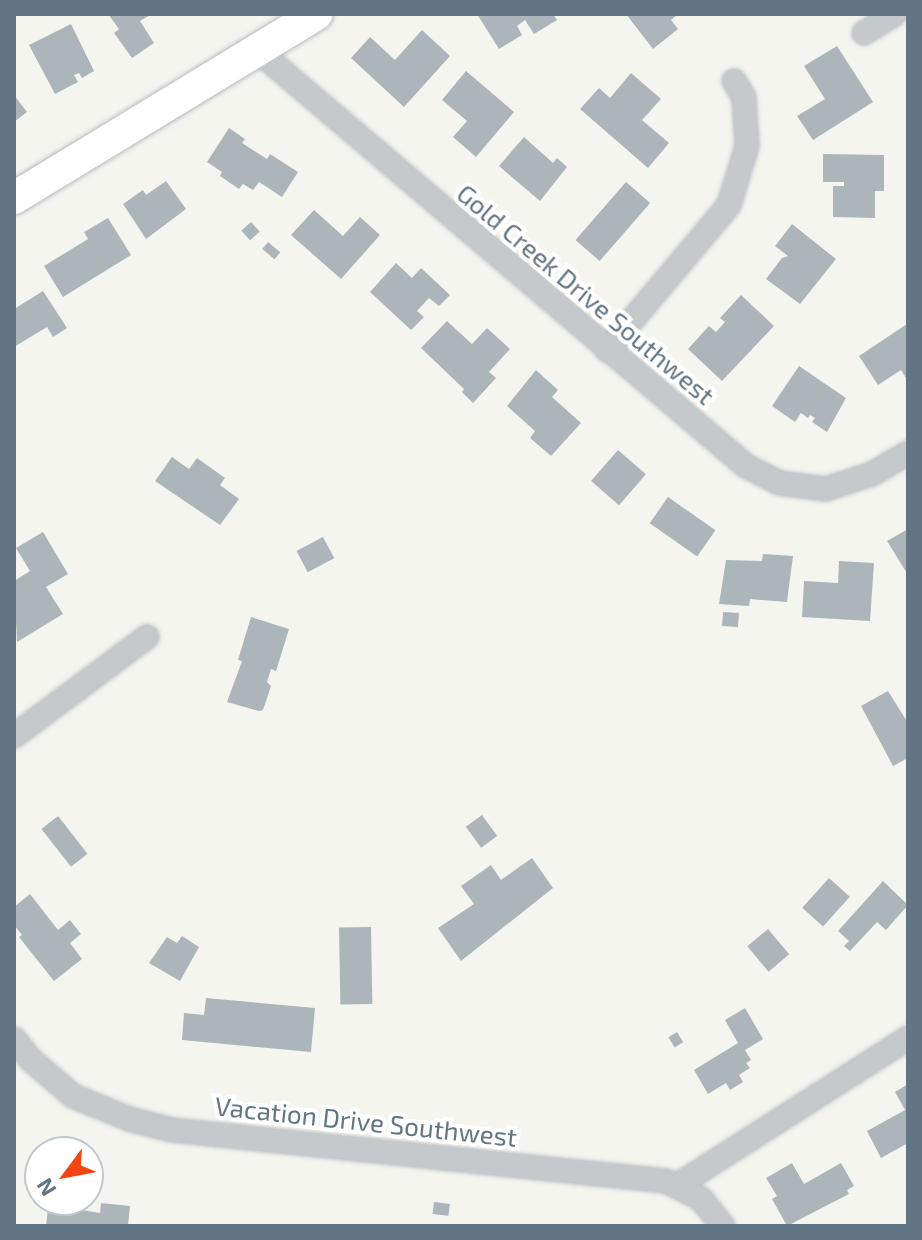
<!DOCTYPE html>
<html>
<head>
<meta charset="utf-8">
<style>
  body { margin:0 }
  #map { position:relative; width:922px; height:1240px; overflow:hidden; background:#f5f5f0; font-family:"Exo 2",sans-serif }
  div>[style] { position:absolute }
  .building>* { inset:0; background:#acb5b9; transform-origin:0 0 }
  .roads { filter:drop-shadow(0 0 2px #b5bbbf) drop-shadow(0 0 2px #b5bbbf) }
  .street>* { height:22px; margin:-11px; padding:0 11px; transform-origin:11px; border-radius:11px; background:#c6c9cc }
  .secondary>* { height:32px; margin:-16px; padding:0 16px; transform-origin:16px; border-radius:16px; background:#fff }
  span { translate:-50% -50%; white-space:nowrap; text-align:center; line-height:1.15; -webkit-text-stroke:8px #fff; paint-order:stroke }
  .street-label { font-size:26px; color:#617584 }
  .frame { position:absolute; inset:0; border:16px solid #617584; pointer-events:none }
  .north { position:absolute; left:24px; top:1136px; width:80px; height:80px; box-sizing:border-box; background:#fff; border:2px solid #c0c8ce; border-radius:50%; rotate:238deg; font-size:22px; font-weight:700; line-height:32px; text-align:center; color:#617584 }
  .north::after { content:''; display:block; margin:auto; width:28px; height:36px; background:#f34411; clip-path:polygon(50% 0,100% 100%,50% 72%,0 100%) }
</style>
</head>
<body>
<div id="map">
  <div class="building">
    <i style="clip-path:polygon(108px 14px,152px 14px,140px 21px,154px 43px,132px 58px,114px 33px,119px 29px)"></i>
    <i style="clip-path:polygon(477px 14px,553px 14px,557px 20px,534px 34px,525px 20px,517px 26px,522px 35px,499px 49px)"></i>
    <i style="clip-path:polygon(626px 14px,678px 14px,671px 20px,678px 29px,653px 49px)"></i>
    <i style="clip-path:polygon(71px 24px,94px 71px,82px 78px,79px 73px,74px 75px,78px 82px,55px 94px,29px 45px)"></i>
    <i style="clip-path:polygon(422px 30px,450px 56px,404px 107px,351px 58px,370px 37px,395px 60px)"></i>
    <i style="clip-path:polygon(837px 46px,873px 102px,813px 140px,797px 116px,825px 99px,804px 66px)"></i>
    <i style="clip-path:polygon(466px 71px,514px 112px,476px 157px,453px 137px,467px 121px,442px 100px)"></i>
    <i style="clip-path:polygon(631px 73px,661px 99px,642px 120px,669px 143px,648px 168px,580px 109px,599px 88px,610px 98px)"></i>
    <i style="clip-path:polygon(14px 95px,27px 112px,14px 122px)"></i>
    <i style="clip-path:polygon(229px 128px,245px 139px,242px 143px,267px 159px,270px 154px,298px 172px,282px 197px,259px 182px,253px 190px,243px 184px,239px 189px,220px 176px,222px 172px,207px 162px)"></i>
    <i style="clip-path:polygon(524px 137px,553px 163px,557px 158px,567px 167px,540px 201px,499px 166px)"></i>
    <i style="clip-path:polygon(823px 154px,884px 155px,884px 191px,875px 191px,875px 218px,833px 217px,833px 186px,844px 186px,844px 182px,823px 182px)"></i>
    <i style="clip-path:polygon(166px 181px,186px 209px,146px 239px,123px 204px,143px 190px,146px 195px)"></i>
    <i style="left:626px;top:182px;width:32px;height:77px;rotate:41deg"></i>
    <i style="clip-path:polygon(314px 210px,343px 236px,360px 217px,380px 235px,341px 279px,291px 235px)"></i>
    <i style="clip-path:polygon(108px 218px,131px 255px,63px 297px,44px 266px,88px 239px,84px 232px)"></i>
    <i style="left:251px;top:222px;width:13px;height:13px;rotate:48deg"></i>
    <i style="clip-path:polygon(792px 224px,836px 259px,800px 304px,766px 279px,782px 258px,788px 256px,775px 246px)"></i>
    <i style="left:268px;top:242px;width:16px;height:9px;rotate:40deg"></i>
    <i style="clip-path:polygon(396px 263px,412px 278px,421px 268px,450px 295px,439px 306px,429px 298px,417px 311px,424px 317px,411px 330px,370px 292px)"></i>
    <i style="clip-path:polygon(43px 291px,67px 328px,53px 337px,47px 327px,14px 347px,14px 309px)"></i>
    <i style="clip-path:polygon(741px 295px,774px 326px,722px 381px,688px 349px,709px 326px,716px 332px,725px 322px,720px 318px)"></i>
    <i style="clip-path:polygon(447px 321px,472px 344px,487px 328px,510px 349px,489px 372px,496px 378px,473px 403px,462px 392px,464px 389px,421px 348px)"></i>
    <i style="clip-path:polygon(907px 324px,908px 381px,901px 370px,878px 385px,859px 356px)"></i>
    <i style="clip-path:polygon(799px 366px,846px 398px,827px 432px,812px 422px,815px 418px,810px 415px,808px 418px,801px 413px,795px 422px,772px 406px)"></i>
    <i style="clip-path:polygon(536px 370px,558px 390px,552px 397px,581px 423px,551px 456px,530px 438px,535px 431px,507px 406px)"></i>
    <i style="left:618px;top:450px;width:37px;height:41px;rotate:41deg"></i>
    <i style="clip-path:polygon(172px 457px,189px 469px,197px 458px,225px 478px,220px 485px,239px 499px,220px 525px,155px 481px)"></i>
    <i style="left:668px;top:497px;width:58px;height:32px;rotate:35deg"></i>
    <i style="clip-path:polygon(908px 529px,908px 575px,887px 541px)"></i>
    <i style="clip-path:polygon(43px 532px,68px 574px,46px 587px,63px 614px,17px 642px,14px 581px,30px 571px,16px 548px)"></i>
    <i style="left:323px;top:537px;width:24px;height:30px;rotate:62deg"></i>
    <i style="clip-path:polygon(763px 554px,793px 556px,787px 602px,750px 599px,749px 606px,719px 604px,726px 560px,762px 561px)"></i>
    <i style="clip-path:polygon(839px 561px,874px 563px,870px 621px,802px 617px,804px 581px,838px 583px)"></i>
    <i style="left:723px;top:612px;width:16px;height:14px;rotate:4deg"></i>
    <i style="clip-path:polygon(251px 617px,289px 629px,276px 671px,271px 669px,267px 682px,271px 686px,263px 710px,259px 711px,227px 702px,242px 661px,238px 660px)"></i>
    <i style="clip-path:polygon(888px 691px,908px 723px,908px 758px,893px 766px,861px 706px)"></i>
    <i style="left:482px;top:815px;width:26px;height:20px;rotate:54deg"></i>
    <i style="left:58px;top:816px;width:48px;height:21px;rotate:52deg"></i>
    <i style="clip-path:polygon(532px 858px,553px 888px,461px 961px,438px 928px,474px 904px,461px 886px,491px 865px,501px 880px)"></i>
    <i style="left:829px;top:878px;width:28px;height:40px;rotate:42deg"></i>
    <i style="clip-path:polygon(883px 881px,908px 905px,886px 930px,877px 922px,850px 951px,844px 946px,849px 941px,838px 931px)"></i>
    <i style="clip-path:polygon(30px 894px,58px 930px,70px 920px,81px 934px,70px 943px,82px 959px,54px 981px,19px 937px,22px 935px,14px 925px,14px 907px)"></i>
    <i style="left:371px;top:927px;width:77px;height:32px;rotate:89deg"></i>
    <i style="left:768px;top:929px;width:33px;height:27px;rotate:50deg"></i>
    <i style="clip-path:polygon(182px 936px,199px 947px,180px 981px,149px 963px,167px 937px,177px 943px)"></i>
    <i style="clip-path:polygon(206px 998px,315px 1008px,311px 1052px,182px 1040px,184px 1013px,204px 1015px)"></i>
    <i style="clip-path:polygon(745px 1008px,763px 1039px,745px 1050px,751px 1060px,746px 1063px,750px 1068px,739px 1075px,743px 1082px,730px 1090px,726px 1083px,708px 1094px,694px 1070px,738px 1043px,725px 1020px)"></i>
    <i style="left:677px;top:1032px;width:12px;height:10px;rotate:59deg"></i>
    <i style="clip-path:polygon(908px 1084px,908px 1143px,881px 1158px,867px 1131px,905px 1110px,895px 1092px)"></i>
    <i style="clip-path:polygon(792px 1163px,804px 1184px,841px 1163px,854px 1186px,847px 1190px,849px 1194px,787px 1226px,772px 1199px,777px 1196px,766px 1178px)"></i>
    <i style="clip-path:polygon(49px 1200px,82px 1200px,81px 1210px,100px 1213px,101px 1203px,130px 1206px,128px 1226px,46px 1226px)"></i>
    <i style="left:434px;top:1202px;width:16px;height:12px;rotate:7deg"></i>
  </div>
  <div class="roads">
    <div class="street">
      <i style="left:864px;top:33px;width:36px;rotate:-32deg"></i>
      <i style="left:257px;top:50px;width:642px;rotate:40.39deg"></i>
      <i style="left:746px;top:466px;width:37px;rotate:27deg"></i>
      <i style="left:779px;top:483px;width:47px;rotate:7.3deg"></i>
      <i style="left:826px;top:489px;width:48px;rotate:-18.1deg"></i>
      <i style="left:872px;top:474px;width:42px;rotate:-30.3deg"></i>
      <i style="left:607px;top:350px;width:189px;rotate:-49.9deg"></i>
      <i style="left:729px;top:205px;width:62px;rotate:-73deg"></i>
      <i style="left:747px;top:146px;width:49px;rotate:-93.5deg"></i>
      <i style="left:744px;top:97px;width:19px;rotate:-122deg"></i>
      <i style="left:14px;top:736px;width:166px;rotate:-36.7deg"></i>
      <i style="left:14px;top:1039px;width:26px;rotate:51deg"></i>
      <i style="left:30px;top:1059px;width:57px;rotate:40.7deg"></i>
      <i style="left:73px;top:1096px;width:61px;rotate:22.3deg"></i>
      <i style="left:129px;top:1119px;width:44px;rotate:14.3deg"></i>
      <i style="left:172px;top:1130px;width:497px;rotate:5.9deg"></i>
      <i style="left:666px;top:1181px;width:39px;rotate:27deg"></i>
      <i style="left:701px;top:1199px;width:35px;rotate:51deg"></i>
      <i style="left:678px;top:1185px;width:273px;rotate:-32.6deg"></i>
    </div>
    <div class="secondary">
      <i style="left:14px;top:198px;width:354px;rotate:-31.3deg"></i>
    </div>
  </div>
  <div class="street-label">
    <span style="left:586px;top:294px;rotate:40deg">Gold Creek Drive Southwest</span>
    <span style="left:366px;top:1121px;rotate:6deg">Vacation Drive Southwest</span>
  </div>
  <div class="frame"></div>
  <div class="north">N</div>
</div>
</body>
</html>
